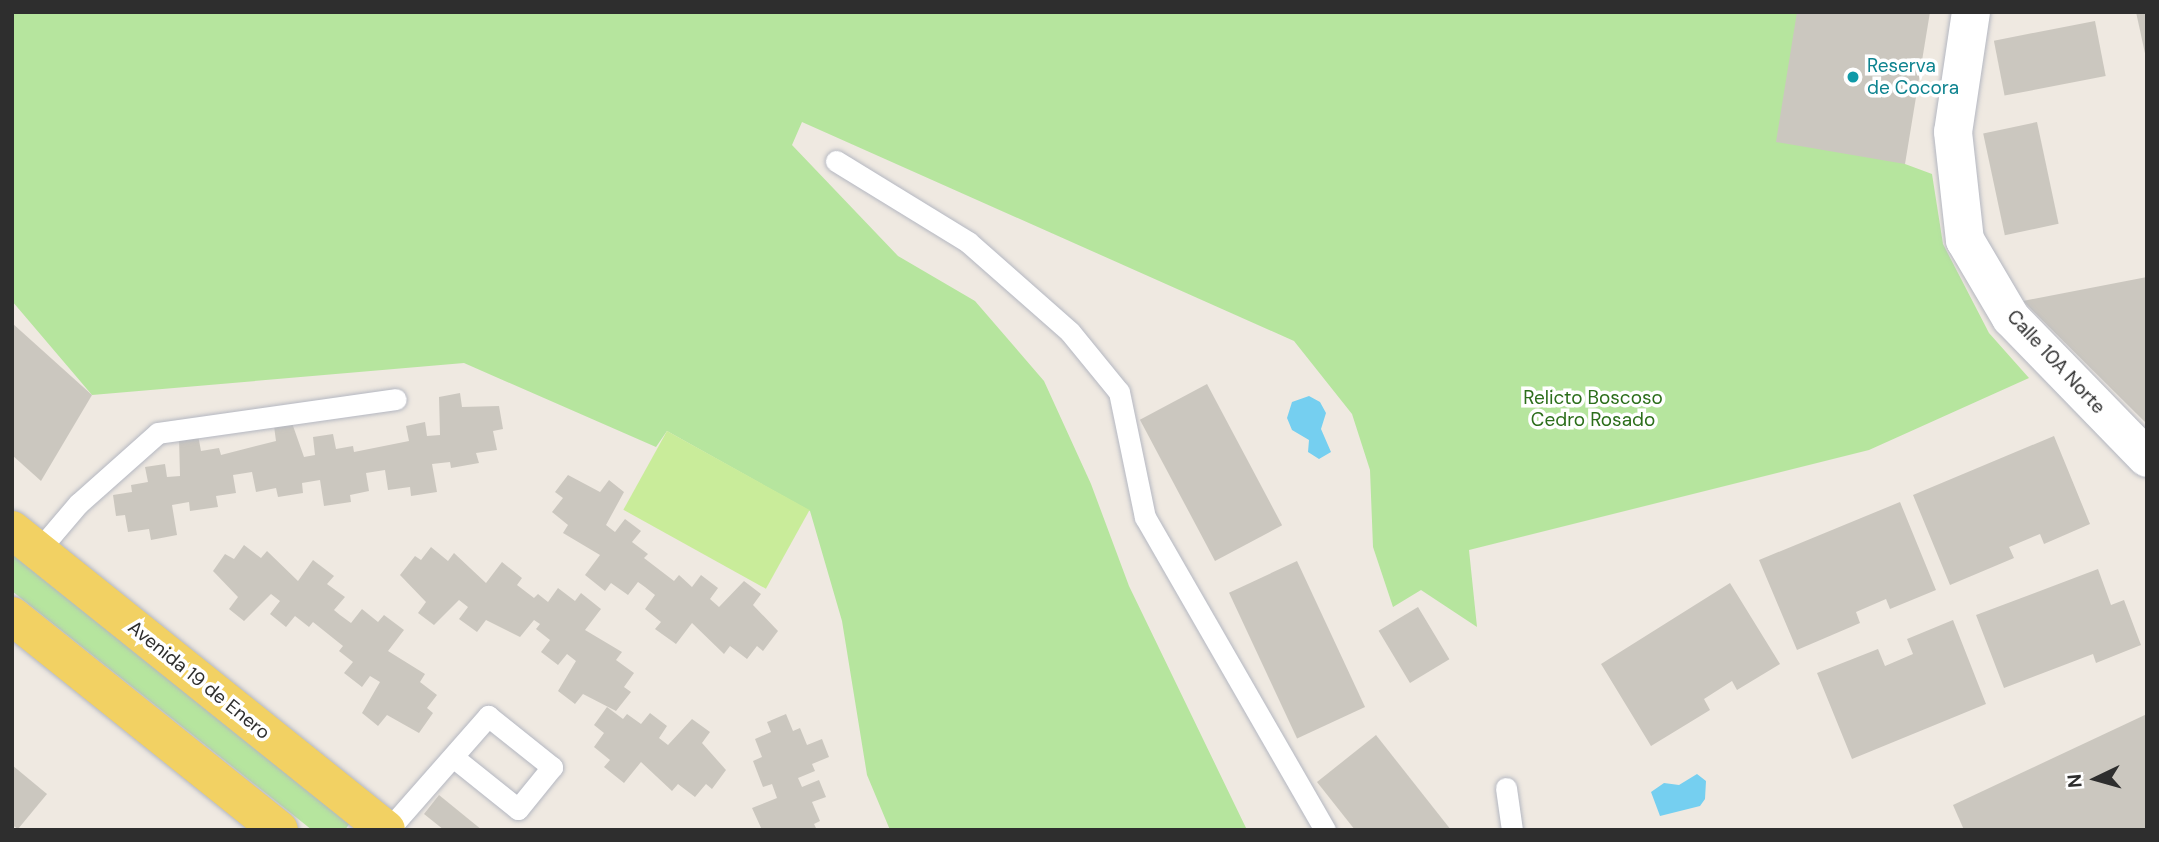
<!DOCTYPE html>
<html>
<head>
<meta charset="utf-8">
<style>
  body { margin:0 }
  #map { position:relative; width:2159px; height:842px; overflow:hidden; background:#efe9e1; font-family:"DM Sans",sans-serif }
  div>[style] { position:absolute }
  .green>* { inset:0; background:#b6e59e }
  .pitch>* { inset:0; background:#c9ec9a; transform-origin:0 0 }
  .water>* { inset:0; background:#75cff0 }
  .building>* { inset:0; background:#cbc7bf; transform-origin:0 0 }
  .roads { filter:drop-shadow(0 0 2px #b4b7c1) drop-shadow(0 0 2px #b4b7c1) }
  .service>* { height:21px; margin:-10.5px; padding:0 10.5px; transform-origin:10.5px; border-radius:10.5px; background:#fff }
  .minor>* { height:38px; margin:-19px; padding:0 19px; transform-origin:19px; border-radius:19px; background:#fff }
  .primary>* { height:38px; margin:-19px; padding:0 19px; transform-origin:19px; border-radius:19px; background:#f2d163 }
  .dots>* { width:19px; height:19px; translate:-50% -50%; box-sizing:border-box; border:4px solid #fff; border-radius:50% }
  span { translate:-50% -50%; white-space:nowrap; text-align:center; line-height:1.15; -webkit-text-stroke:7px #fff; paint-order:stroke }
  .culture-label { font-size:19px; color:#0d838f }
  .left { translate:0 -50%; text-align:left }
  .street-label { font-size:19px; color:#2e2e2e }
  .park-label { font-size:19px; color:#2c6e1b }
  .frame { position:absolute; inset:0; border:14px solid #2e2e2e; pointer-events:none }
  .north { position:absolute; left:2061px; top:744px; width:70px; height:70px; -webkit-text-stroke:5px #fff; paint-order:stroke; rotate:265deg; font-size:19px; font-weight:700; line-height:28px; text-align:center; color:#2e2e2e }
  .north::after { content:''; display:block; margin:auto; width:24px; height:32px; background:#2e2e2e; clip-path:polygon(50% 0,100% 100%,50% 72%,0 100%) }
</style>
</head>
<body>
<div id="map">
  <div class="green">
    <i style="clip-path:polygon(12px 12px,1797px 12px,1905px 164px,1932px 174px,1943px 244px,1989px 333px,2029px 378px,1869px 450px,1469px 550px,1477px 627px,1421px 590px,1393px 607px,1373px 547px,1370px 470px,1352px 414px,1294px 341px,802px 122px,792px 145px,898px 256px,975px 301px,1044px 381px,1091px 484px,1129px 586px,1247px 830px,890px 830px,867px 775px,842px 621px,810px 511px,667px 431px,656px 447px,464px 363px,92px 395px,12px 301px)"></i>
    <i style="clip-path:polygon(12px 554px,350px 823px,345px 830px,312px 830px,12px 591px)"></i>
  </div>
  <div class="pitch">
    <i style="left:667px;top:431px;width:163px;height:90px;rotate:29deg"></i>
  </div>
  <div class="water">
    <i style="clip-path:polygon(1309px 396px,1320px 402px,1326px 413px,1321px 429px,1331px 452px,1319px 459px,1308px 452px,1309px 440px,1292px 430px,1287px 418px,1292px 402px)"></i>
    <i style="clip-path:polygon(1697px 774px,1706px 781px,1705px 799px,1700px 806px,1660px 816px,1651px 792px,1664px 783px,1679px 785px)"></i>
  </div>
  <div class="building">
    <i style="clip-path:polygon(1797px 12px,1930px 12px,1905px 164px,1776px 142px)"></i>
    <i style="clip-path:polygon(2136px 12px,2147px 12px,2147px 58px,2146px 58px)"></i>
    <i style="left:2095px;top:21px;width:56px;height:103px;rotate:79deg"></i>
    <i style="left:2037px;top:122px;width:104px;height:55px;rotate:78deg"></i>
    <i style="clip-path:polygon(2147px 277px,2147px 424px,2023px 301px)"></i>
    <i style="clip-path:polygon(12px 323px,92px 395px,41px 481px,12px 455px)"></i>
    <i style="left:1207px;top:384px;width:160px;height:76px;rotate:62deg"></i>
    <i style="clip-path:polygon(460px 393px,462px 407px,499px 406px,503px 429px,493px 431px,497px 450px,476px 453px,479px 463px,451px 468px,450px 462px,432px 464px,437px 492px,411px 496px,410px 487px,388px 490px,385px 470px,366px 473px,369px 491px,350px 495px,351px 502px,324px 506px,320px 480px,302px 483px,303px 493px,278px 497px,276px 488px,256px 492px,252px 472px,233px 475px,236px 493px,216px 496px,218px 507px,190px 511px,189px 502px,172px 505px,177px 535px,151px 540px,149px 529px,128px 532px,125px 515px,116px 516px,113px 495px,132px 492px,131px 485px,148px 482px,145px 467px,165px 464px,167px 477px,180px 476px,179px 438px,198px 435px,201px 451px,219px 448px,221px 455px,276px 441px,274px 426px,292px 423px,304px 457px,315px 455px,313px 437px,333px 434px,336px 449px,353px 446px,354px 452px,409px 441px,406px 426px,425px 422px,427px 436px,440px 435px,439px 397px)"></i>
    <i style="clip-path:polygon(2054px 436px,2090px 524px,2044px 544px,2040px 534px,2009px 547px,2014px 558px,1950px 585px,1913px 495px)"></i>
    <i style="clip-path:polygon(568px 475px,600px 492px,609px 480px,624px 492px,606px 525px,615px 532px,625px 519px,641px 531px,632px 542px,648px 554px,644px 558px,674px 581px,679px 575px,692px 587px,701px 575px,718px 588px,710px 599px,719px 607px,744px 581px,761px 594px,753px 605px,778px 631px,763px 651px,757px 646px,747px 659px,730px 646px,724px 654px,692px 623px,676px 644px,655px 629px,661px 622px,645px 609px,655px 595px,645px 587px,638px 582px,628px 595px,611px 583px,605px 591px,585px 575px,600px 555px,563px 533px,568px 525px,552px 512px,563px 498px,555px 492px)"></i>
    <i style="clip-path:polygon(1900px 502px,1936px 590px,1890px 609px,1886px 599px,1856px 612px,1860px 623px,1797px 650px,1759px 560px)"></i>
    <i style="clip-path:polygon(244px 545px,261px 558px,267px 551px,298px 581px,313px 560px,334px 576px,327px 584px,345px 597px,334px 610px,340px 615px,351px 623px,362px 609px,378px 622px,384px 615px,404px 630px,388px 651px,425px 674px,420px 682px,437px 695px,427px 708px,433px 713px,419px 733px,387px 715px,378px 726px,362px 713px,380px 682px,370px 676px,362px 687px,344px 673px,353px 662px,339px 651px,343px 646px,313px 622px,309px 627px,295px 616px,286px 627px,270px 614px,280px 601px,271px 594px,244px 621px,229px 609px,238px 597px,213px 571px,225px 554px,234px 559px)"></i>
    <i style="clip-path:polygon(431px 547px,448px 561px,454px 553px,486px 583px,502px 562px,522px 578px,517px 585px,534px 598px,538px 594px,548px 602px,558px 588px,575px 601px,581px 593px,601px 609px,585px 630px,622px 652px,616px 660px,634px 673px,624px 687px,631px 692px,616px 711px,583px 694px,575px 704px,558px 691px,576px 661px,567px 654px,558px 665px,541px 652px,550px 640px,536px 629px,540px 624px,534px 620px,520px 637px,486px 620px,477px 632px,459px 619px,468px 607px,459px 600px,434px 625px,418px 613px,426px 602px,400px 575px,415px 556px,421px 560px)"></i>
    <i style="left:1297px;top:561px;width:161px;height:75px;rotate:65deg"></i>
    <i style="clip-path:polygon(2098px 569px,2111px 605px,2124px 600px,2141px 645px,2096px 663px,2093px 654px,2004px 688px,1976px 615px)"></i>
    <i style="clip-path:polygon(1730px 583px,1780px 664px,1737px 690px,1732px 681px,1704px 699px,1710px 710px,1651px 746px,1601px 664px)"></i>
    <i style="left:1418px;top:607px;width:61px;height:46px;rotate:59deg"></i>
    <i style="clip-path:polygon(1953px 620px,1986px 704px,1852px 759px,1817px 673px,1878px 649px,1885px 666px,1913px 654px,1907px 639px)"></i>
    <i style="clip-path:polygon(607px 707px,623px 719px,627px 714px,641px 724px,650px 713px,667px 726px,659px 738px,668px 745px,692px 719px,710px 732px,702px 743px,726px 770px,712px 789px,706px 784px,695px 797px,678px 784px,672px 791px,641px 762px,624px 783px,604px 767px,610px 760px,594px 747px,604px 733px,594px 725px)"></i>
    <i style="clip-path:polygon(786px 714px,793px 731px,800px 728px,807px 745px,822px 739px,829px 757px,812px 764px,815px 771px,798px 778px,802px 787px,819px 780px,826px 797px,812px 802px,820px 821px,814px 824px,817px 830px,762px 830px,752px 808px,777px 798px,772px 784px,763px 787px,753px 761px,762px 757px,755px 739px,771px 732px,767px 722px)"></i>
    <i style="clip-path:polygon(2147px 714px,2147px 830px,1964px 830px,1953px 805px)"></i>
    <i style="clip-path:polygon(1376px 735px,1451px 830px,1355px 830px,1317px 782px)"></i>
    <i style="clip-path:polygon(12px 765px,47px 794px,18px 829px,12px 825px)"></i>
    <i style="clip-path:polygon(439px 795px,482px 830px,444px 830px,424px 814px)"></i>
  </div>
  <div class="roads">
    <div class="service">
      <i style="left:836px;top:161px;width:155px;rotate:31.5deg"></i>
      <i style="left:968px;top:242px;width:136px;rotate:41.4deg"></i>
      <i style="left:1070px;top:332px;width:77px;rotate:50.8deg"></i>
      <i style="left:1119px;top:392px;width:128px;rotate:78.3deg"></i>
      <i style="left:1145px;top:517px;width:361px;rotate:60.1deg"></i>
      <i style="left:38px;top:551px;width:62px;rotate:-49.6deg"></i>
      <i style="left:78px;top:504px;width:107px;rotate:-41.6deg"></i>
      <i style="left:158px;top:433px;width:240px;rotate:-8.1deg"></i>
      <i style="left:1506px;top:788px;width:42px;rotate:81.9deg"></i>
      <i style="left:388px;top:830px;width:152px;rotate:-48.7deg"></i>
      <i style="left:488px;top:716px;width:82px;rotate:38.6deg"></i>
      <i style="left:552px;top:767px;width:54px;rotate:129deg"></i>
      <i style="left:518px;top:809px;width:83px;rotate:-141.3deg"></i>
    </div>
    <div class="minor">
      <i style="left:1971px;top:12px;width:121px;rotate:98.5deg"></i>
      <i style="left:1953px;top:132px;width:109px;rotate:83.7deg"></i>
      <i style="left:1965px;top:240px;width:91px;rotate:59.5deg"></i>
      <i style="left:2011px;top:318px;width:195px;rotate:45.8deg"></i>
    </div>
    <div class="primary">
      <i style="left:12px;top:530px;width:479px;rotate:38.7deg"></i>
      <i style="left:12px;top:616px;width:342px;rotate:38.7deg"></i>
    </div>
  </div>
  <div class="dots">
    <i style="left:1853px;top:77px;background:#0f9aa8"></i>
  </div>
  <div class="culture-label">
    <span class="left" style="left:1867px;top:77px">Reserva<br>de Cocora</span>
  </div>
  <div class="street-label">
    <span style="left:2056px;top:362px;rotate:47deg">Calle 10A Norte</span>
    <span style="left:199px;top:680px;rotate:39deg">Avenida 19 de Enero</span>
  </div>
  <div class="park-label">
    <span style="left:1593px;top:409px">Relicto Boscoso<br>Cedro Rosado</span>
  </div>
  <div class="frame"></div>
  <div class="north">N</div>
</div>
</body>
</html>
